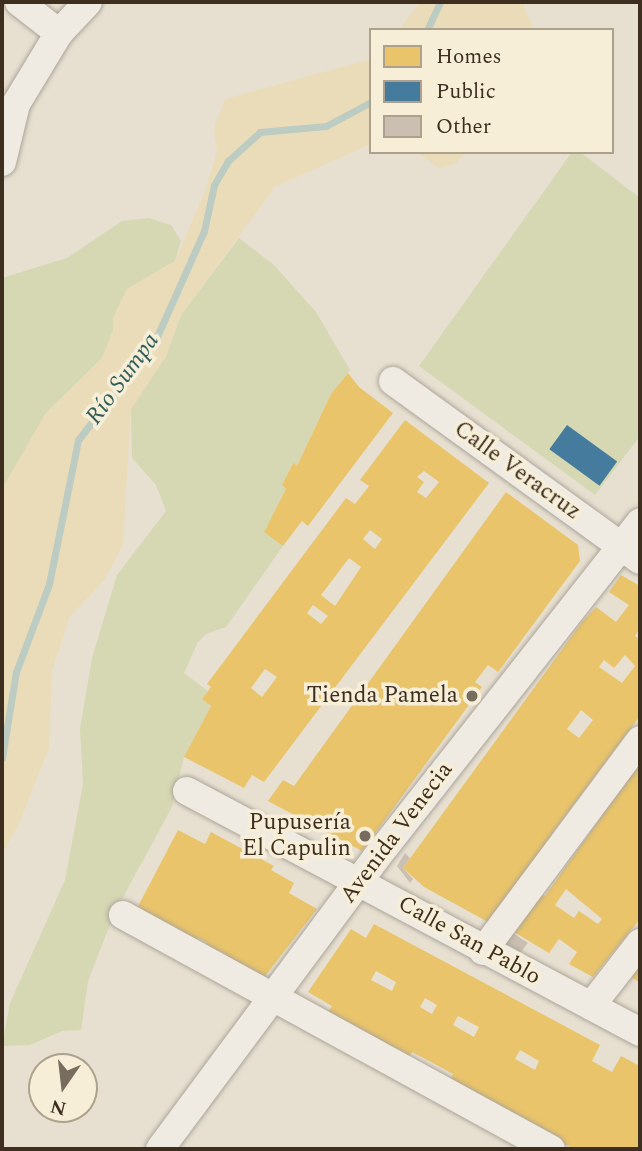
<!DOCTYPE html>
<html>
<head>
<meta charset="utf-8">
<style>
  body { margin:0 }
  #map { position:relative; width:642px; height:1151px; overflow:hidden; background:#e7e0d1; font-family:Spectral,serif }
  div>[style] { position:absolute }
  .green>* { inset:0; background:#d6d7b3 }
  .sand>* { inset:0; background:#eadcb9 }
  .homes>* { inset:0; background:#e9c46a }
  .public>* { inset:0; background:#457b9d; transform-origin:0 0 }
  .stream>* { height:7px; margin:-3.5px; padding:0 3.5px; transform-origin:3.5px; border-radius:3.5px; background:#bcccc2 }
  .building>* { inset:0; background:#cbbfb2 }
  .roads { filter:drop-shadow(0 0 2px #ada599) drop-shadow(0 0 2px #ada599) }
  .minor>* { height:28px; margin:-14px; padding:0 14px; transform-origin:14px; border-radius:14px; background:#efebe3 }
  .dots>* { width:19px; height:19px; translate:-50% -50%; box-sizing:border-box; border:4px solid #f7eed8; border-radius:50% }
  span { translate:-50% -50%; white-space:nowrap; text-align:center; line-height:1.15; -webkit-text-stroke:7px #f7eed8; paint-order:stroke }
  .street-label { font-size:23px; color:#3d2e20 }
  .poi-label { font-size:23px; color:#3d2e20 }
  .right { translate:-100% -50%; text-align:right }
  .water-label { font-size:24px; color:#2f5d5a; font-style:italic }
  .frame { position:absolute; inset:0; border:4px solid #3d2e20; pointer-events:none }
  .legend { position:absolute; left:369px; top:28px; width:245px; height:126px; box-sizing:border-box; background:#f7eed8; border:2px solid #ada18e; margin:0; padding:9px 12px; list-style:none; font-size:21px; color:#3d2e20 }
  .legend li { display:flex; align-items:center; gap:14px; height:35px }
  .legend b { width:35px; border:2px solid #ada18e }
  .north { position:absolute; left:28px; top:1053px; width:70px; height:70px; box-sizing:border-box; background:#f7eed8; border:2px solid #ada18e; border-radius:50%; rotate:194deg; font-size:19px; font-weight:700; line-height:28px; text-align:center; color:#3d2e20 }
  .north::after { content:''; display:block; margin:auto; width:24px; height:32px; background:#786c5e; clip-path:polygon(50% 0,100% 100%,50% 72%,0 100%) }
</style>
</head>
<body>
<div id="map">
  <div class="green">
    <i style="clip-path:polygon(572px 152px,580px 152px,640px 198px,640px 436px,595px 495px,419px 366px)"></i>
    <i style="clip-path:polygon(149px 218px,171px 225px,181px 241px,175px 261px,127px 289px,113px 318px,113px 331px,102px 358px,46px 413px,2px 489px,2px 278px,67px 258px,122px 221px)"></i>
    <i style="clip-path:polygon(239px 238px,274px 265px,316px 312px,350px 370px,331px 394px,297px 466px,292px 464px,282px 485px,286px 489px,264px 532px,283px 546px,226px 627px,206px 634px,198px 642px,184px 673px,208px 691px,202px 699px,211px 706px,184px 757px,172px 807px,115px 912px,88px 981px,81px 1030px,62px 1031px,30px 1045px,2px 1046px,10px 1003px,65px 880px,83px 784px,80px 729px,92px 658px,117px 575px,166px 511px,156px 485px,132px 458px,131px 409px,166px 356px,181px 315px)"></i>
  </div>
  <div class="sand">
    <i style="clip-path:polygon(420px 2px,522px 2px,534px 30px,399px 30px)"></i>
    <i style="clip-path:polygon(371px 59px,371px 144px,275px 187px,181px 315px,166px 356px,131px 409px,123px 545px,105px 579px,69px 618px,52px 671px,49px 748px,19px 824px,2px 854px,2px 489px,46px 413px,102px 358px,113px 331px,113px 318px,127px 289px,175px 261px,205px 191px,217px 151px,214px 128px,225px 99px)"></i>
    <i style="clip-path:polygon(418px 152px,467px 152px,455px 164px,439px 168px)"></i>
  </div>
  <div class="homes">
    <i style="clip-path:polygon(348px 373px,359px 387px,393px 413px,308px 526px,302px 521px,283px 546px,264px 532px,286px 489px,282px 485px,293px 463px,297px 466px,331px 394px)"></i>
    <i style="clip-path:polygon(evenodd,405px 420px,489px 483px,264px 782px,252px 775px,244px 788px,184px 757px,211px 706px,202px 699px,211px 687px,207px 684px,346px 498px,355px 504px,369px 486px,360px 480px,405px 420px,424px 471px,439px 482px,426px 498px,417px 492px,424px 482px,417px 477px,424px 471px,405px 420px,370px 530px,382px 539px,375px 549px,363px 539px,370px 530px,405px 420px,349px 558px,361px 567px,335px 606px,321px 595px,349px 558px,405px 420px,313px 605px,328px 616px,321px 624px,307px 613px,313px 605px,405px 420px,265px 669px,277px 677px,262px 697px,251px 688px,265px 669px)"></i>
    <i style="clip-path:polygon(506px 492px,578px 545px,580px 561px,498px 672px,488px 665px,475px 682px,482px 687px,362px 851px,268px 801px,283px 780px,294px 786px)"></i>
    <i style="clip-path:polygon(evenodd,621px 575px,640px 586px,640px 628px,635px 636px,640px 640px,640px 716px,551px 835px,555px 838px,488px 922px,424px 887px,403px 868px,582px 622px,596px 607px,616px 622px,629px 605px,609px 592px,621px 575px,625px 655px,635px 666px,622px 683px,599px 667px,604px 660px,614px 668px,625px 655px,621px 575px,581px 710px,593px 720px,579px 738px,567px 729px,581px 710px)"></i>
    <i style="clip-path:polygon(evenodd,640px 762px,640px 919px,593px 977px,569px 964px,577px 952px,559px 939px,549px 953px,507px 928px,541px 893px,545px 896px,640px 762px,566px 889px,602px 919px,598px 924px,579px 911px,574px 918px,555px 905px,566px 889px)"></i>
    <i style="clip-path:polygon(178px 830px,205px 844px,211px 832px,274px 866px,271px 870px,294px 883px,289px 893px,317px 909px,265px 976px,222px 960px,226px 954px,217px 950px,214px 955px,203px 950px,207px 943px,198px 938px,193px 945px,134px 914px)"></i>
    <i style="clip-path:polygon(evenodd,374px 924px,600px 1045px,592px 1061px,612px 1072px,621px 1056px,640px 1066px,640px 1149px,574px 1149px,449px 1082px,453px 1074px,433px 1063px,412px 1052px,408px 1059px,326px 1015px,332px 1006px,308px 992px,351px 929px,366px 938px,374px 924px,376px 971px,396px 982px,392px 991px,371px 980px,376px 971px,374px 924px,425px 998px,437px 1005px,432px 1014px,420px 1007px,425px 998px,374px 924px,458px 1016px,479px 1027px,474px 1037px,453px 1025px,458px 1016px,374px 924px,520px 1050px,539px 1061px,535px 1070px,515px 1059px,520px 1050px)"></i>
    <i style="clip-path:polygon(640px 960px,640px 983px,629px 975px)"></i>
  </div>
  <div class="public">
    <i style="left:567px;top:425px;width:62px;height:30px;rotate:36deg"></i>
  </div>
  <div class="stream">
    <i style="left:427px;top:30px;width:31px;rotate:-65deg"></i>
    <i style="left:2px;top:758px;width:87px;rotate:-80.8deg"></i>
    <i style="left:16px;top:672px;width:94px;rotate:-69.4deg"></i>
    <i style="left:49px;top:584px;width:147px;rotate:-78.6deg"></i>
    <i style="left:78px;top:440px;width:125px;rotate:-52.1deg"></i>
    <i style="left:155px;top:341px;width:120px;rotate:-66deg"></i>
    <i style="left:204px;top:231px;width:47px;rotate:-77.7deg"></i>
    <i style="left:214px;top:185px;width:28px;rotate:-60deg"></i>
    <i style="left:228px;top:161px;width:43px;rotate:-42.2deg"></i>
    <i style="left:260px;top:132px;width:66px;rotate:-5.2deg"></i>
    <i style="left:326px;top:126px;width:51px;rotate:-28.1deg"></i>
  </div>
  <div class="building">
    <i style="clip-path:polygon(405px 853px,410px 858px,403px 868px,413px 879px,410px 883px,397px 866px)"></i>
    <i style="clip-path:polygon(510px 931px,528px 943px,521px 952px,503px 942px)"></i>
  </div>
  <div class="roads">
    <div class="minor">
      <i style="left:19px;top:2px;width:51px;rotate:37.8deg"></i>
      <i style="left:2px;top:162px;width:60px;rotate:-76.4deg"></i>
      <i style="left:16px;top:104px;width:83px;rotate:-58.8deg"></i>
      <i style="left:59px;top:33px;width:42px;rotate:-46.9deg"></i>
      <i style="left:393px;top:381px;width:305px;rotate:35.9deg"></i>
      <i style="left:187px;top:791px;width:513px;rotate:28.01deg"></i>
      <i style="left:123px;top:915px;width:488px;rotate:28.7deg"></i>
      <i style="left:483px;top:951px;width:263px;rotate:-53.3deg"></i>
      <i style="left:591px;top:1006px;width:80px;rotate:-52.1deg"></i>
      <i style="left:160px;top:1149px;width:362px;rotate:-53.4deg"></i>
      <i style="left:376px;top:858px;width:427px;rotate:-51.8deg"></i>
    </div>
  </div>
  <div class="dots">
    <i style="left:472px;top:696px;background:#786c5e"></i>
    <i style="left:365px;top:836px;background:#786c5e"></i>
  </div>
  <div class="street-label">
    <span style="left:517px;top:471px;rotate:36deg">Calle Veracruz</span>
    <span style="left:397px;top:833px;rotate:-53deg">Avenida Venecia</span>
    <span style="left:469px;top:941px;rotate:29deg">Calle San Pablo</span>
  </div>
  <div class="poi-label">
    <span class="right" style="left:458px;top:696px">Tienda Pamela</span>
    <span class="right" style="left:351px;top:836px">Pupusería<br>El Capulin</span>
  </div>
  <div class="water-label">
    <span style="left:123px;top:379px;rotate:-54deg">Río Sumpa</span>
  </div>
  <div class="frame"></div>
  <ul class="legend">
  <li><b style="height:19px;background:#e9c46a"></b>Homes</li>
  <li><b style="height:19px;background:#457b9d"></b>Public</li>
  <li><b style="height:19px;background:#cbbfb2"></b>Other</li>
  </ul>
  <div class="north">N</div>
</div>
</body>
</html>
